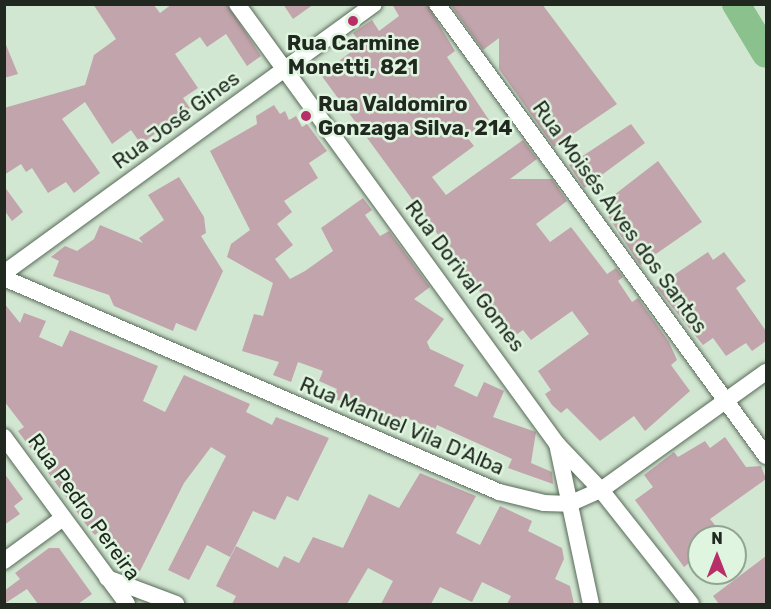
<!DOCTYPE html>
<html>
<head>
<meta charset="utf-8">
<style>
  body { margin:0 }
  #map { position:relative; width:771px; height:609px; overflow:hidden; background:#d2e7d2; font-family:Rubik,sans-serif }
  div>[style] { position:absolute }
  .river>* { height:28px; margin:-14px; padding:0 14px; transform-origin:14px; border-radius:14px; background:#8ac18c }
  .building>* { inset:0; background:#c2a4ac }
  .roads { filter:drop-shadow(0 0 2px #576a58) drop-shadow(0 0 2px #576a58) }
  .street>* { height:16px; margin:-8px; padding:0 8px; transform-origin:8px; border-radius:8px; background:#fff }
  .dots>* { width:16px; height:16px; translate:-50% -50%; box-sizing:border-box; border:3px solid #dff5df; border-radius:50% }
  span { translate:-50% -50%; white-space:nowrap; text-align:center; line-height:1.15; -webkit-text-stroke:5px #dff5df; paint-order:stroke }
  .poi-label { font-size:21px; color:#202820; font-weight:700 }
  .left { translate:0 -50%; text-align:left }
  .street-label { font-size:21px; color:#202820 }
  .frame { position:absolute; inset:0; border:6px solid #202820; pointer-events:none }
  .north { position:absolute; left:687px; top:525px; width:60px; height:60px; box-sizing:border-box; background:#dff5df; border:2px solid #93a393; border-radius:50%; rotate:0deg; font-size:16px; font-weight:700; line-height:24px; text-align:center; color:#202820 }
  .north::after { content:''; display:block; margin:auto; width:21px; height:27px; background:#b82e68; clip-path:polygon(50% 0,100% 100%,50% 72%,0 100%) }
</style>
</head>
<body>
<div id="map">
  <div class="river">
    <i style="left:736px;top:4px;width:58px;rotate:59deg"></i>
  </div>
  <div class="building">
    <i style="clip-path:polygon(93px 4px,153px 4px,160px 13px,172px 4px,227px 4px,261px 56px,247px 66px,226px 34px,207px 47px,200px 37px,175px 54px,198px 88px,183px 98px,190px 108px,141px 144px,131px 130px,112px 144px,85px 102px,62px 119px,100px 173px,74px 193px,66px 182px,48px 193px,32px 168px,26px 172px,21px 164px,4px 175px,4px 108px,85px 85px,94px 55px,116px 39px)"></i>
    <i style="clip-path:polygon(283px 4px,314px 4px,293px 19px)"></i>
    <i style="clip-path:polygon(392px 4px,427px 4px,455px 51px,447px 57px,489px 120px,466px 136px,474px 146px,432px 177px,446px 195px,523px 140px,537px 159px,510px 179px,552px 179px,567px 201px,536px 224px,550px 242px,571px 227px,607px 274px,616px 268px,623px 277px,618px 281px,632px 302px,638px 298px,669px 342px,677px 360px,671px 365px,690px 391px,645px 431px,634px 416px,600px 441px,567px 408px,561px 413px,552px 405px,545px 394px,551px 390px,538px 371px,589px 334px,572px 311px,531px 340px,523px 330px,513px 337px,321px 75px,361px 44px,353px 33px,372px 20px,379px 31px,399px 16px)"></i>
    <i style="clip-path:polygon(450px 4px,542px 4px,617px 104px,554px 147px,499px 69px,499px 38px,483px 50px)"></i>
    <i style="clip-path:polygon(4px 40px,18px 74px,4px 78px)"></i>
    <i style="clip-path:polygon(274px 105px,280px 114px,285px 111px,289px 120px,296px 116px,302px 127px,307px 124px,327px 151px,309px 163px,318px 178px,284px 201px,292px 212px,277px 224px,293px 245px,275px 259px,290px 279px,305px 271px,333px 251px,321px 228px,363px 198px,372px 210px,365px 215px,380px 236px,389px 231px,430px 287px,414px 299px,444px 319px,427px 342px,430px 349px,464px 365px,454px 386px,477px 397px,484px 382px,504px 391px,493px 417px,536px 432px,531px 463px,552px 472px,553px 484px,508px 468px,512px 459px,437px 425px,435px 430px,402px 416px,398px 425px,333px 398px,337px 389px,319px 381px,323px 371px,298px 362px,291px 382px,273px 375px,279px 362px,242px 351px,254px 314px,263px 316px,273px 283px,227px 257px,231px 244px,250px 230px,210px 151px,257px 124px,256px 116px)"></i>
    <i style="clip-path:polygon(631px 124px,645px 143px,584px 188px,569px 165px)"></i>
    <i style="clip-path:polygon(658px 161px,702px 222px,640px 265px,608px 216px,613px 212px,605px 202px)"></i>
    <i style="clip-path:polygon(179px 177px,204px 217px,206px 233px,201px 236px,223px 271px,196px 331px,176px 323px,173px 331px,114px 306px,109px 295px,53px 276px,59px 261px,51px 257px,65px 246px,77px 251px,94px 239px,100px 225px,143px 243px,139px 238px,164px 220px,148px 195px)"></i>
    <i style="clip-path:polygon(4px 186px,23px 212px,12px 221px,4px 210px)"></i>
    <i style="clip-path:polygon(708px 252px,713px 260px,724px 252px,746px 281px,736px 288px,766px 331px,766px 341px,752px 351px,746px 343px,726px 356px,713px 338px,703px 345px,656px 287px)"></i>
    <i style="clip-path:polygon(4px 303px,20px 323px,24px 313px,46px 321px,39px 337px,62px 347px,70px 330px,158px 366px,143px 401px,165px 412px,184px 375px,250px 404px,246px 412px,272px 425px,276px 417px,329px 438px,298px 501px,287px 496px,275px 520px,253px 511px,230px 557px,207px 545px,189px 580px,168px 570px,226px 456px,211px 447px,184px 483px,140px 571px,109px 556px,115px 545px,102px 529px,95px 535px,90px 530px,18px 431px,24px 427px,4px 401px)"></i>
    <i style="clip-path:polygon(725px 437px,746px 467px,761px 466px,766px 479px,710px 519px,719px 530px,699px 537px,699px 555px,684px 567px,635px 500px,653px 487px,644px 475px,674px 452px,678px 457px,705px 441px,710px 448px)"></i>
    <i style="clip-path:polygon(4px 473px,23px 499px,14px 506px,20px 514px,4px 525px)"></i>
    <i style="clip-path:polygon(420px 473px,476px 496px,456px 533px,480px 545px,500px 506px,532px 521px,528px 531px,562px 548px,564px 559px,555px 579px,570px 586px,574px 604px,507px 604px,511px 596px,482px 582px,472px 602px,440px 587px,431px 604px,381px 604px,393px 581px,368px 568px,347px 604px,232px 604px,236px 596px,216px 586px,236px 546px,278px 568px,284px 556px,299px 563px,313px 537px,343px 548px,369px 494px,399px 508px)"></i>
    <i style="clip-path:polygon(49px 548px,59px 548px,92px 594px,78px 604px,38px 604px,27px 589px,4px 604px,4px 591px,20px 579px,15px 573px)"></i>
    <i style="clip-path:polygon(766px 556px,766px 604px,719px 604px,713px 596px)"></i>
  </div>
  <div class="roads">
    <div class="street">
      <i style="left:237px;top:4px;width:544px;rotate:53.97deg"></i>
      <i style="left:557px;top:444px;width:164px;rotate:78deg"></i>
      <i style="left:437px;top:4px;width:559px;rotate:53.95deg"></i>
      <i style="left:4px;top:273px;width:457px;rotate:-36deg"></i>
      <i style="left:4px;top:278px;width:539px;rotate:23.38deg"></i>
      <i style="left:499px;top:492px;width:46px;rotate:13.7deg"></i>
      <i style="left:544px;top:503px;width:25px;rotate:2deg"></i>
      <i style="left:569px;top:504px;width:35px;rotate:-24deg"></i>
      <i style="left:601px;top:490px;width:203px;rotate:-35.6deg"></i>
      <i style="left:4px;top:437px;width:207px;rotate:53.6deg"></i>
      <i style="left:557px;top:444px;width:64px;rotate:46.3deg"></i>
      <i style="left:601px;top:490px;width:145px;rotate:51.7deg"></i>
      <i style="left:4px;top:561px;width:73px;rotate:-36.1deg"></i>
      <i style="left:107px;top:578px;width:74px;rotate:20.6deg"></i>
    </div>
  </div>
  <div class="dots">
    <i style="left:353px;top:21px;background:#b82e68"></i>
    <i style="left:306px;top:116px;background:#b82e68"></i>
  </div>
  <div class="poi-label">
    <span style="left:353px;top:55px">Rua Carmine<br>Monetti, 821</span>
    <span class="left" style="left:318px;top:116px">Rua Valdomiro<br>Gonzaga Silva, 214</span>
  </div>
  <div class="street-label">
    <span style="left:176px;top:120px;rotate:-36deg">Rua José Gines</span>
    <span style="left:620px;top:217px;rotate:54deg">Rua Moisés Alves dos Santos</span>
    <span style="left:465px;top:276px;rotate:53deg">Rua Dorival Gomes</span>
    <span style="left:402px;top:426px;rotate:23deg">Rua Manuel Vila D'Alba</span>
    <span style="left:84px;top:507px;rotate:54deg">Rua Pedro Pereira</span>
  </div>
  <div class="frame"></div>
  <div class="north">N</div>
</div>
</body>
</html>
